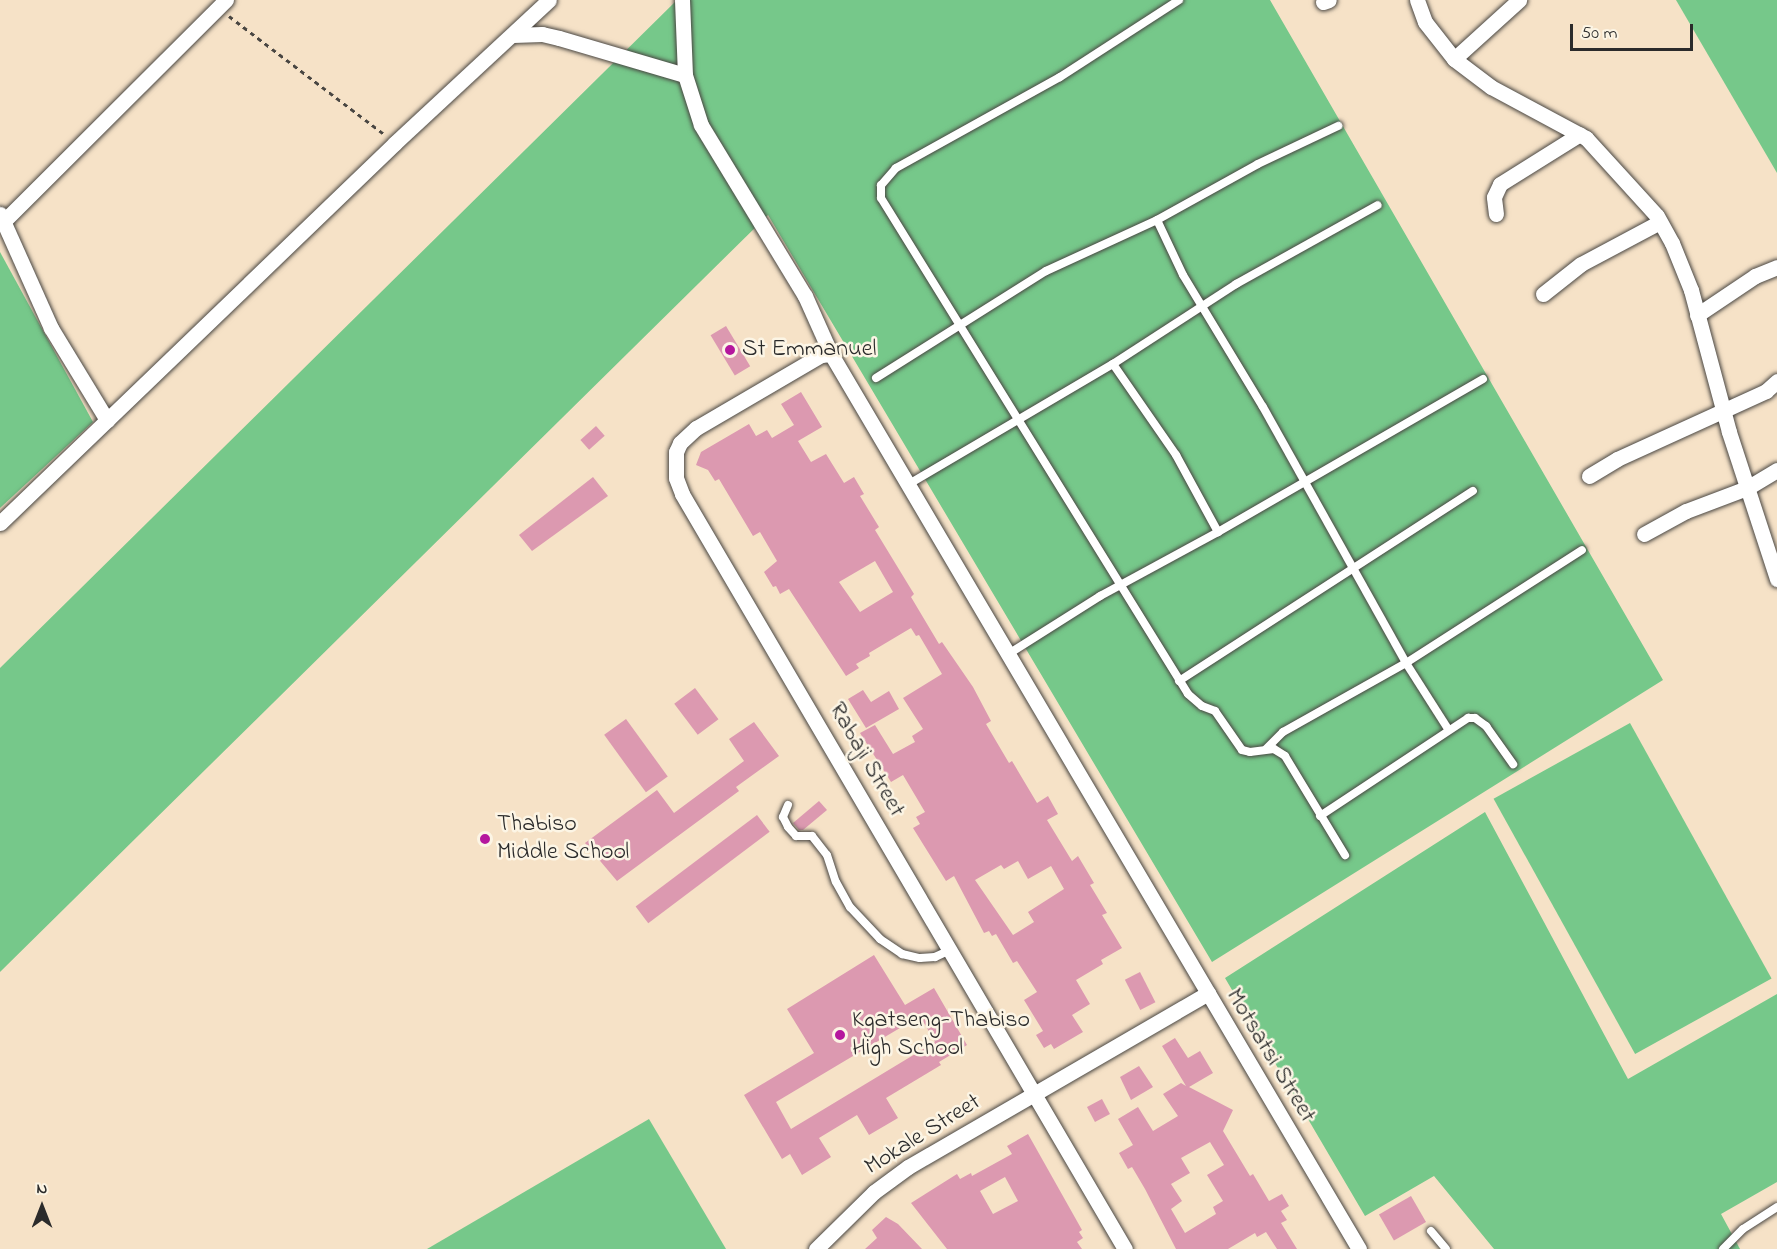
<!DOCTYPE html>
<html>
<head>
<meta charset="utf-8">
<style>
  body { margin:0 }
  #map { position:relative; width:1777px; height:1249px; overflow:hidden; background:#f6e2c7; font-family:"Indie Flower",sans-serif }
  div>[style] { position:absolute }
  .green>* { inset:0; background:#76c88a; transform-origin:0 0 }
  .building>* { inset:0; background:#dc99b0; transform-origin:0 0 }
  .path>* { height:3px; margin-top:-1.5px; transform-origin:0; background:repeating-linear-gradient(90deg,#494642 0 4.5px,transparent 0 9px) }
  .roads { filter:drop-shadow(0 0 2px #494642) drop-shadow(0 0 2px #494642) }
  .lane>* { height:8px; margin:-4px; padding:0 4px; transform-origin:4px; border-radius:4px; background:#fff }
  .street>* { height:15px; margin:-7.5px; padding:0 7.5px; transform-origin:7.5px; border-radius:7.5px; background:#fff }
  .dots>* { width:16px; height:16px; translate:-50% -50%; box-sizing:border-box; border:3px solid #fcf5e5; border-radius:50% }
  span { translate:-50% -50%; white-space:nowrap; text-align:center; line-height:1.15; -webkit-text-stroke:5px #fcf5e5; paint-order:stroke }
  .poi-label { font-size:24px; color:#2b2b2b }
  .left { translate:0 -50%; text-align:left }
  .street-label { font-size:24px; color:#2b2b2b }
  .north { position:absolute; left:12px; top:1177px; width:60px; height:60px; -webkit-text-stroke:4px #fcf5e5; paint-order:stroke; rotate:0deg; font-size:16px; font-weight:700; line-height:24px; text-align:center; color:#2b2b2b }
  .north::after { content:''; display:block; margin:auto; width:21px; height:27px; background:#2b2b2b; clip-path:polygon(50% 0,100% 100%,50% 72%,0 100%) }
  .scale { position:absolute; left:1570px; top:24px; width:123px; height:27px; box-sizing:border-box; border:3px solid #2b2b2b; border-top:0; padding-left:8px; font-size:18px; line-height:21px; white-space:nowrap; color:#2b2b2b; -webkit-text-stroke:4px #fcf5e5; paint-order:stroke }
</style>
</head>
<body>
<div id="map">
  <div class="green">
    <i style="clip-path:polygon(677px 0,1270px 0,1663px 680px,1212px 962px,768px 215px,0 972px,0 668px)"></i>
    <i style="clip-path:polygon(1676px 0,1777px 0,1777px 173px)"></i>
    <i style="clip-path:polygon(0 252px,93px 422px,0 508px)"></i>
    <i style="left:1630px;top:723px;width:292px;height:156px;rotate:61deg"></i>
    <i style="clip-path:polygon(1485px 812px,1628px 1079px,1777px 994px,1777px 1182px,1721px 1214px,1740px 1249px,1494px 1249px,1434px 1176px,1365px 1216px,1225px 978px)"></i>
    <i style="clip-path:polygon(649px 1119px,726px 1249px,427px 1249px)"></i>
  </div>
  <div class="building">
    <i style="left:726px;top:326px;width:47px;height:18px;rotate:59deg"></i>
    <i style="clip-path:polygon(evenodd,801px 392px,822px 427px,798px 441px,811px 462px,826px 454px,844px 483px,854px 477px,864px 494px,860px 496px,879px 527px,875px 530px,914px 594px,911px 597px,939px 644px,942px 642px,973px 687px,991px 721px,986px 724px,1009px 763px,1012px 761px,1037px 803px,1048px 796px,1058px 814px,1047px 820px,1072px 861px,1078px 856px,1094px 883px,1090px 885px,1107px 913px,1102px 915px,1122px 948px,1101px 960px,1103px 964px,1076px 980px,1090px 1004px,1072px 1015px,1083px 1032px,1054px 1049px,1051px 1044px,1044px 1048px,1036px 1035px,1043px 1031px,1024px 1000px,1037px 992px,1017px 961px,1013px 963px,996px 934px,992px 936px,989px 931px,984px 933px,954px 876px,946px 881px,913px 828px,920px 824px,916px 817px,925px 812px,903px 775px,891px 782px,860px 733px,875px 725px,893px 754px,915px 742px,912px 736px,923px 729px,903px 698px,942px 674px,919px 635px,916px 636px,911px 628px,869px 653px,870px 656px,856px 664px,859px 668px,846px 676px,789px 589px,780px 594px,776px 586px,773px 587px,764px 572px,777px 561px,760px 532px,753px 536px,719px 479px,715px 481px,708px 470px,696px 465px,701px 452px,749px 424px,756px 436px,767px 430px,772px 438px,794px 425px,781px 404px,801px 392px,875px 561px,893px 592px,860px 612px,839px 582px,875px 561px,801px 392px,1018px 861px,1028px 879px,1051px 866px,1064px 889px,1028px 912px,1034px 922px,1013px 935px,975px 880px,1001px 865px,1004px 869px,1018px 861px)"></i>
    <i style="left:596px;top:426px;width:13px;height:21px;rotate:48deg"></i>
    <i style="clip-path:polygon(593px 477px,608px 496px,532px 551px,519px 535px)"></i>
    <i style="left:695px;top:688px;width:39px;height:26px;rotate:53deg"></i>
    <i style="clip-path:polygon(863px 690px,871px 702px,889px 691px,899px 709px,866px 728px,848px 699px)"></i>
    <i style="left:626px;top:719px;width:71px;height:27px;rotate:54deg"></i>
    <i style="clip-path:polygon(754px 722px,779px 756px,736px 787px,739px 791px,617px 881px,585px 843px,657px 790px,674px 813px,744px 761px,729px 739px)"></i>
    <i style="clip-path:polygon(819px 801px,827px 810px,803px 830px,799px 830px,793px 823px)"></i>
    <i style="left:757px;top:815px;width:21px;height:152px;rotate:53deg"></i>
    <i style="clip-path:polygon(evenodd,874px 955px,905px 1005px,934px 988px,967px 1045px,939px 1062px,941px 1065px,886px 1098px,898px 1118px,869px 1135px,857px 1115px,819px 1138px,831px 1157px,802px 1175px,790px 1154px,782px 1159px,744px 1095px,814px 1053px,787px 1009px,874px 955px,920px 1016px,935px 1042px,791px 1129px,776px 1102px,920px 1016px)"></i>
    <i style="left:1140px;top:972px;width:34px;height:17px;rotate:63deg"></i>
    <i style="clip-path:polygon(evenodd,1175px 1038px,1188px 1058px,1200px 1051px,1213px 1073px,1189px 1087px,1233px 1110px,1223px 1131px,1250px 1176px,1253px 1174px,1269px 1201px,1282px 1194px,1289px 1206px,1281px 1211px,1287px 1220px,1281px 1223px,1297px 1249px,1277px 1249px,1266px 1232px,1257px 1237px,1255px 1233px,1228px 1249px,1176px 1249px,1145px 1189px,1132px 1167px,1128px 1169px,1119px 1153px,1133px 1145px,1118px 1119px,1138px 1107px,1153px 1131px,1178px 1116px,1163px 1094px,1181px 1083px,1186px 1086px,1162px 1046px,1175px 1038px,1210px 1142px,1224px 1165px,1207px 1175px,1223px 1201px,1213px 1207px,1216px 1214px,1185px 1233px,1171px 1209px,1182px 1201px,1171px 1184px,1190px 1173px,1181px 1158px,1210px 1142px)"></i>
    <i style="clip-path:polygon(1139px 1066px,1153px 1087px,1131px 1100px,1120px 1077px)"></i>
    <i style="left:1102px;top:1099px;width:17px;height:17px;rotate:62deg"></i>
    <i style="clip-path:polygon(evenodd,1028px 1134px,1082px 1230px,1079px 1232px,1083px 1238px,1077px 1242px,1082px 1249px,947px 1249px,911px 1203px,957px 1174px,960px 1179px,971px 1173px,972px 1176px,1012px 1154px,1007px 1146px,1028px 1134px,1005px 1177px,1018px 1201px,993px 1214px,980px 1191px,1005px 1177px)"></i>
    <i style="left:1411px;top:1196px;width:30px;height:37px;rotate:60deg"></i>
    <i style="clip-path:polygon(886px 1217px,898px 1224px,922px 1249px,865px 1249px,877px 1238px,872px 1230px)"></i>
  </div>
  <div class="path">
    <i style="left:229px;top:16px;width:195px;rotate:37.3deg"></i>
  </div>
  <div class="roads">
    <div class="lane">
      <i style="left:1179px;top:0;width:142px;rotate:147.1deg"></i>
      <i style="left:1060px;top:77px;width:188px;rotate:151deg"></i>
      <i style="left:896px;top:168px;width:23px;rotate:131deg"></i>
      <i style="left:881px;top:185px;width:13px;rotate:90deg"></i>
      <i style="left:881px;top:198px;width:583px;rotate:58.24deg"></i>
      <i style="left:1188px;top:694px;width:18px;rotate:41deg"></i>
      <i style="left:1202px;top:706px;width:14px;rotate:21deg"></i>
      <i style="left:1215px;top:711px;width:47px;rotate:55.3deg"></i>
      <i style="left:1242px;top:750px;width:8px;rotate:14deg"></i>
      <i style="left:1250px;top:752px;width:24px;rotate:-7deg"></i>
      <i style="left:1274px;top:749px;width:13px;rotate:32deg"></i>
      <i style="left:1285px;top:756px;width:116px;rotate:58.8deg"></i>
      <i style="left:1157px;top:220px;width:61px;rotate:64.7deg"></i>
      <i style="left:1183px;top:275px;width:154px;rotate:58.8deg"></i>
      <i style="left:1263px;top:407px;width:293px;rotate:60.8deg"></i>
      <i style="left:1406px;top:663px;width:78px;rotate:57.5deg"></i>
      <i style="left:1113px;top:364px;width:111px;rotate:55.3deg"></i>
      <i style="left:1176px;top:455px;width:88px;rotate:61.4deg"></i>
      <i style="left:876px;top:378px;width:201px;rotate:-32.2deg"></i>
      <i style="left:1046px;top:271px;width:122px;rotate:-24.7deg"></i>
      <i style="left:1157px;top:220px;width:115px;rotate:-29deg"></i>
      <i style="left:1258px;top:164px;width:89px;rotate:-25.4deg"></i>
      <i style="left:909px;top:484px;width:237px;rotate:-30.5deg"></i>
      <i style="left:1113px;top:364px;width:147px;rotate:-33deg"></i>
      <i style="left:1236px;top:284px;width:162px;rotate:-29.1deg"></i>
      <i style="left:1010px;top:653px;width:107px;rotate:-32.3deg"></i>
      <i style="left:1100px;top:596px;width:134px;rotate:-28.5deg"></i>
      <i style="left:1218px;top:532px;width:306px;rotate:-30deg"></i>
      <i style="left:1179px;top:681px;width:350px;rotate:-32.9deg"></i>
      <i style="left:1266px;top:749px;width:24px;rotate:-45deg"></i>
      <i style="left:1283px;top:732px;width:141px;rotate:-29.3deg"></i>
      <i style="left:1406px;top:663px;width:209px;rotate:-32.7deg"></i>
      <i style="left:788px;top:805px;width:13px;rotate:113deg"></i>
      <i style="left:783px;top:817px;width:11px;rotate:63deg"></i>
      <i style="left:788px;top:827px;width:12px;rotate:48deg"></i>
      <i style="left:796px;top:836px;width:16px"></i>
      <i style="left:812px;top:836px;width:24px;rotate:52deg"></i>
      <i style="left:827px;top:855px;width:28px;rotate:72deg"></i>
      <i style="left:836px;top:882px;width:29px;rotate:61deg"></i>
      <i style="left:850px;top:907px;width:44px;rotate:46.8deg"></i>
      <i style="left:880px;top:939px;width:27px;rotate:34deg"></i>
      <i style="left:902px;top:954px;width:18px;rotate:13deg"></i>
      <i style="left:920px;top:958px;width:15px;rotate:-4deg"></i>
      <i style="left:935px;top:957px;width:17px;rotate:-25deg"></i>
      <i style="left:1320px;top:816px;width:178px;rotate:-33.5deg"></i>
      <i style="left:1468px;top:718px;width:7px"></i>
      <i style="left:1475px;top:718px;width:14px;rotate:36deg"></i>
      <i style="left:1486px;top:726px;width:47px;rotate:54.6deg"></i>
      <i style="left:1431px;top:1231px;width:23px;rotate:50deg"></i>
      <i style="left:1723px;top:1249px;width:28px;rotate:-45deg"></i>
      <i style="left:1743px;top:1229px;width:40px;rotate:-32.9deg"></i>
    </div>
    <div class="street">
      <i style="left:682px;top:0;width:75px;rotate:87.7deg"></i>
      <i style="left:685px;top:75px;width:52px;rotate:72.3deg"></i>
      <i style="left:701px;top:125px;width:200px;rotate:58.7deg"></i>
      <i style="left:805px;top:296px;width:64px;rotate:65.9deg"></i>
      <i style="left:831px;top:354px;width:1039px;rotate:59.46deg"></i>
      <i style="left:1417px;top:0;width:23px;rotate:70deg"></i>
      <i style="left:1425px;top:22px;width:47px;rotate:51.9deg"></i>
      <i style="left:1454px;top:59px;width:46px;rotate:37.1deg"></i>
      <i style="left:1491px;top:87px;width:108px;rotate:28.2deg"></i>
      <i style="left:1586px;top:138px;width:105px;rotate:47.7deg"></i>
      <i style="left:1657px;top:216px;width:31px;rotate:61deg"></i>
      <i style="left:1672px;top:243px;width:51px;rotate:68deg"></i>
      <i style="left:1691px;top:290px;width:147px;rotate:75deg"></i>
      <i style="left:1729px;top:432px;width:155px;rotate:71.9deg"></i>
      <i style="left:1323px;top:2px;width:6px;rotate:-18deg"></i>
      <i style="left:513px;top:35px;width:29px;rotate:-2deg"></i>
      <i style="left:542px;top:34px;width:17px;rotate:13deg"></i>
      <i style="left:559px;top:38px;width:131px;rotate:16.4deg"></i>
      <i style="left:1454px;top:59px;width:88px;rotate:-42.2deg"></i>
      <i style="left:0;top:214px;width:125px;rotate:65.9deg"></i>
      <i style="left:51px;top:328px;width:108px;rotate:58.7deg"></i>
      <i style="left:1496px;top:214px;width:17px;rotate:-97deg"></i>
      <i style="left:1494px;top:197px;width:14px;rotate:-65deg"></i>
      <i style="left:1500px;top:184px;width:94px;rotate:-32deg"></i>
      <i style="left:5px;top:220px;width:312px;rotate:-44.9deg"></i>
      <i style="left:1543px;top:294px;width:48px;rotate:-38.3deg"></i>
      <i style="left:1581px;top:264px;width:89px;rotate:-28deg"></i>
      <i style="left:1697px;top:315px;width:70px;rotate:-33.9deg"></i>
      <i style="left:1755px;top:276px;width:24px;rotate:-22deg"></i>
      <i style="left:831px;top:354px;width:10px;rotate:174deg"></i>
      <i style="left:821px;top:355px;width:145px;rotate:149.7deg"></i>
      <i style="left:696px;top:428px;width:22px;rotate:137deg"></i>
      <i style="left:680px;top:443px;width:10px;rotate:114deg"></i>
      <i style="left:676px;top:452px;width:26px;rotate:90deg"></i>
      <i style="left:676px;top:478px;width:17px;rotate:69deg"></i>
      <i style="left:682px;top:494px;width:875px;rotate:59.6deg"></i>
      <i style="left:1589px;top:476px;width:33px;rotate:-31deg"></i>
      <i style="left:1617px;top:459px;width:164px;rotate:-24.5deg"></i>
      <i style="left:1766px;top:391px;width:15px;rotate:-42deg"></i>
      <i style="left:0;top:523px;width:548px;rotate:-43.89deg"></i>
      <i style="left:395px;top:143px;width:210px;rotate:-42.9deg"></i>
      <i style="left:1644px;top:534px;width:48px;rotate:-28.7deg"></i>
      <i style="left:1686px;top:511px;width:65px;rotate:-20.7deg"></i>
      <i style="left:1747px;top:488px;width:35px;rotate:-31deg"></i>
      <i style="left:816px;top:1249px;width:81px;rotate:-44.5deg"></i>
      <i style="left:874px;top:1192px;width:42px;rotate:-36.3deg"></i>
      <i style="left:908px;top:1167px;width:347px;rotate:-30.1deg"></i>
    </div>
  </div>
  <div class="dots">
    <i style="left:730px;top:350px;background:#b5179e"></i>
    <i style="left:485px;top:839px;background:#b5179e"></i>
    <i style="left:840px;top:1035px;background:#b5179e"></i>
  </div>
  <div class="poi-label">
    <span class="left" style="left:742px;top:350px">St Emmanuel</span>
    <span class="left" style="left:497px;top:839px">Thabiso<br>Middle School</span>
    <span class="left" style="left:852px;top:1035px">Kgatseng-Thabiso<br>High School</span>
  </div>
  <div class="street-label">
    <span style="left:866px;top:760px;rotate:60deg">Rabaji Street</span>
    <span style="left:1270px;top:1056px;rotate:59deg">Motsatsi Street</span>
    <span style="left:923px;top:1135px;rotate:-32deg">Mokale Street</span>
  </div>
  <div class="north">N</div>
  <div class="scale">50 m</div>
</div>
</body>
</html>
